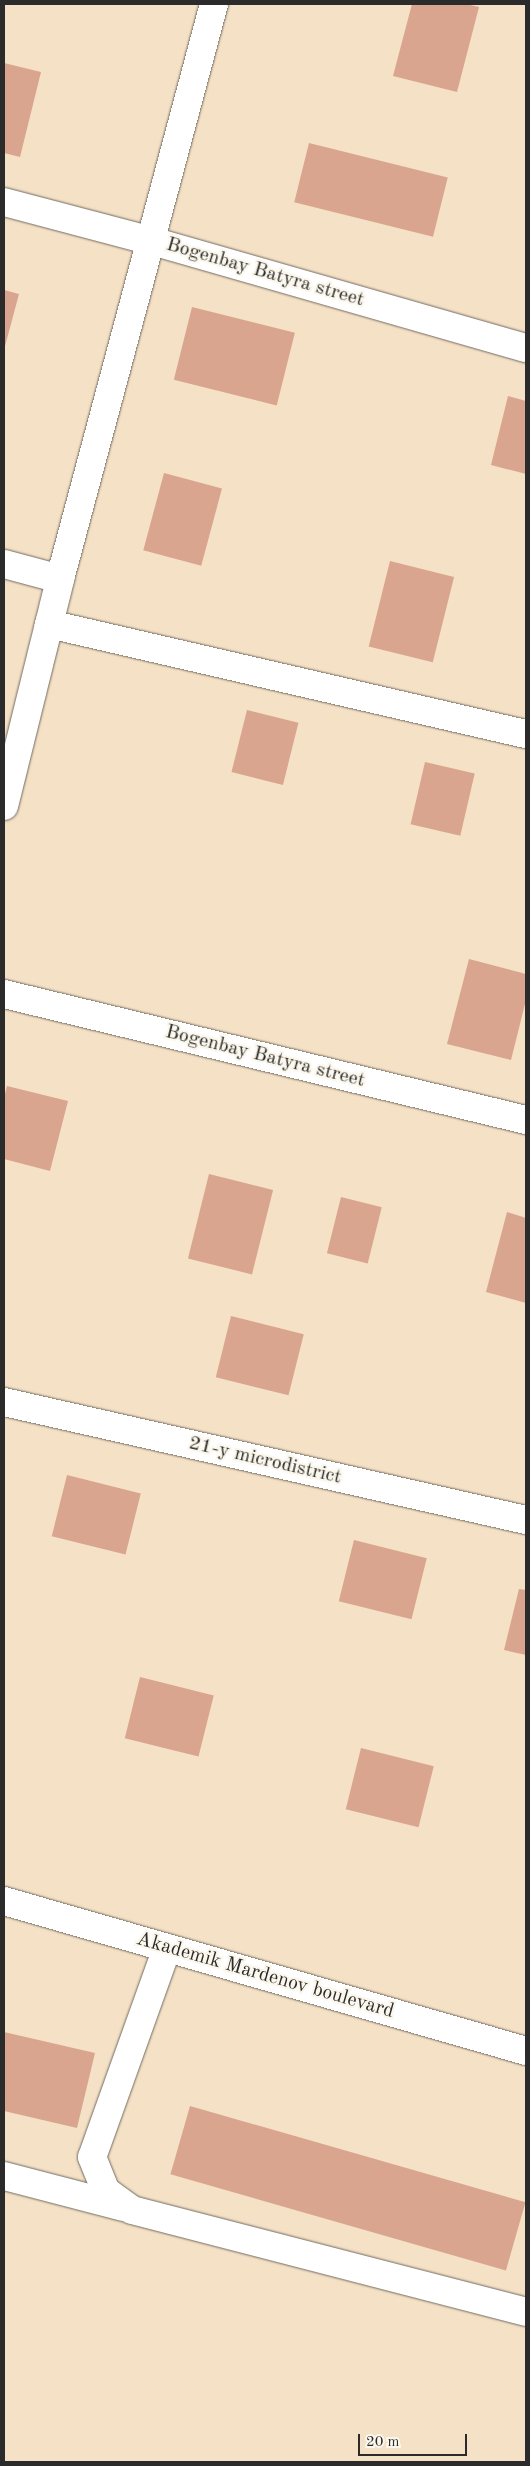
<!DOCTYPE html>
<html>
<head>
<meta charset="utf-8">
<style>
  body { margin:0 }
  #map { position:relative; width:530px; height:2466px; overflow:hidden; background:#f5e1c6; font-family:"Old Standard TT",serif }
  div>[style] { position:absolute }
  .building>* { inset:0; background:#d9a58e; transform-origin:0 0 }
  .roads { filter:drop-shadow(0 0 1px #726b61) drop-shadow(0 0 1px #726b61) }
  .minor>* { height:28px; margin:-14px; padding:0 14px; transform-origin:14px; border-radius:14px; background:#fff }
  span { translate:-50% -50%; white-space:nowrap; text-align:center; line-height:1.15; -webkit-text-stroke:4.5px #fbf7ec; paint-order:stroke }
  .street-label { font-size:20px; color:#2b2b2b }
  .frame { position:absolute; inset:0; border:5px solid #2b2b2b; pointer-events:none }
  .scale { position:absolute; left:358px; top:2434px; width:109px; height:22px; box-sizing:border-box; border:2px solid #2b2b2b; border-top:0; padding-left:6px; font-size:15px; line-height:18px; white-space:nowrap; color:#2b2b2b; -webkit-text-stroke:4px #fbf7ec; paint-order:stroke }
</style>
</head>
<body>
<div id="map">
  <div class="building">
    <i style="clip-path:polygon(412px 4px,466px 4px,479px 7px,457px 92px,393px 76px)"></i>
    <i style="clip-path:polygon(4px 63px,41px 72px,20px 157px,4px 153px)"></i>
    <i style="left:309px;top:143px;width:143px;height:61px;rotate:14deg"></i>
    <i style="clip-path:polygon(4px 290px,19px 294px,4px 350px)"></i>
    <i style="left:192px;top:307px;width:106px;height:75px;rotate:14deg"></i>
    <i style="clip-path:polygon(508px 396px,526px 401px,526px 474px,491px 465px)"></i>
    <i style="left:164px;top:473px;width:60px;height:80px;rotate:15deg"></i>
    <i style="left:390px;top:561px;width:66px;height:88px;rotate:14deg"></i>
    <i style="left:247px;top:710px;width:53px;height:64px;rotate:14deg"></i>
    <i style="left:425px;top:762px;width:51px;height:64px;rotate:13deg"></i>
    <i style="clip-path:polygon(469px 959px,526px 974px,526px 1000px,511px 1060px,447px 1044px)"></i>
    <i style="clip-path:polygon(7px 1086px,68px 1101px,50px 1171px,4px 1159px,4px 1098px)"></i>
    <i style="left:209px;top:1174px;width:66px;height:87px;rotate:14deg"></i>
    <i style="left:341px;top:1197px;width:42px;height:58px;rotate:14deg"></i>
    <i style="clip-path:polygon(507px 1212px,526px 1218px,526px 1303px,486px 1292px)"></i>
    <i style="left:231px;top:1316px;width:75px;height:63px;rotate:14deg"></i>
    <i style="left:67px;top:1475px;width:76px;height:63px;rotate:14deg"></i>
    <i style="left:354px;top:1540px;width:75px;height:63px;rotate:14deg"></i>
    <i style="clip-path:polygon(519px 1589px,526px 1590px,526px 1655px,504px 1650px)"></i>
    <i style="left:140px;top:1677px;width:76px;height:63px;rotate:14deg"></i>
    <i style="left:361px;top:1748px;width:75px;height:63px;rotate:14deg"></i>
    <i style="clip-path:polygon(4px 2032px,95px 2053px,77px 2128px,4px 2111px)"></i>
    <i style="left:190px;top:2106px;width:349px;height:71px;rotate:16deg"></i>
  </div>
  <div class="roads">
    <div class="minor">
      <i style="left:4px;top:202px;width:153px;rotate:14.8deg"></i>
      <i style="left:152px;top:241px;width:389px;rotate:16deg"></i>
      <i style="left:4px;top:564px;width:58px;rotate:15deg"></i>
      <i style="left:49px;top:624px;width:490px;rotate:13deg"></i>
      <i style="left:4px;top:806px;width:234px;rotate:-76.1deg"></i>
      <i style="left:60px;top:579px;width:595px;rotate:-75.01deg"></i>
      <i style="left:4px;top:994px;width:537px;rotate:13.57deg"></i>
      <i style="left:4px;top:1402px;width:535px;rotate:12.74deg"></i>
      <i style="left:4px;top:1901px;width:543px;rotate:16.03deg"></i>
      <i style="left:167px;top:1948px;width:222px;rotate:109.7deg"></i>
      <i style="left:92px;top:2157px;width:37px;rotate:68deg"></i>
      <i style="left:106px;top:2191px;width:32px;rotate:36deg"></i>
      <i style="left:132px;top:2210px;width:407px;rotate:14.5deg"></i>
      <i style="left:4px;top:2176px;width:123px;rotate:14.6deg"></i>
    </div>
  </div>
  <div class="street-label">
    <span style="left:265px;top:273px;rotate:16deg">Bogenbay Batyra street</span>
    <span style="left:265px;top:1057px;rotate:14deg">Bogenbay Batyra street</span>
    <span style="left:265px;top:1461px;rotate:13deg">21-y microdistrict</span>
    <span style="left:265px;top:1976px;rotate:16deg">Akademik Mardenov boulevard</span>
  </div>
  <div class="frame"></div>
  <div class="scale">20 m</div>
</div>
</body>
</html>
